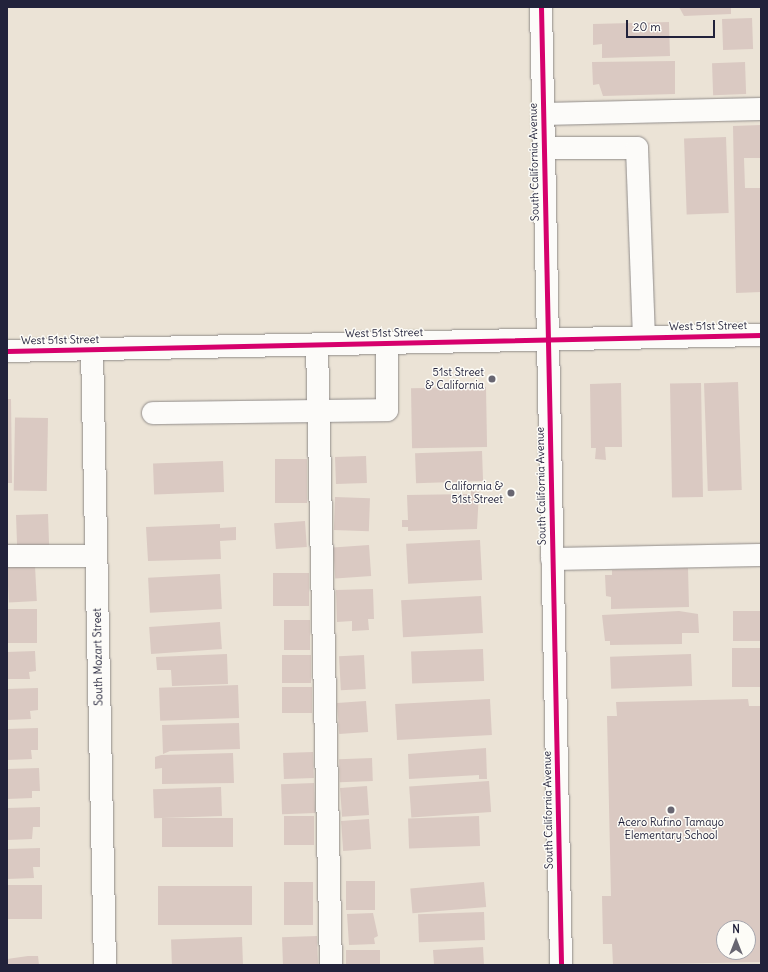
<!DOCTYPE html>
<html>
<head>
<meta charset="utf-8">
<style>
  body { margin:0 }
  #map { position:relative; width:768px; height:972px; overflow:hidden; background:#ebe3d6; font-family:Delius,sans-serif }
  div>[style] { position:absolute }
  .building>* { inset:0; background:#dac9c2; transform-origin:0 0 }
  .roads { filter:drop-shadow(0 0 1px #908c8a) drop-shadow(0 0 1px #908c8a) }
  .minor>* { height:22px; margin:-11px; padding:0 11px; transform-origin:11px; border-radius:11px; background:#fcfbf9 }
  .cycleway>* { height:5px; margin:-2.5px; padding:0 2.5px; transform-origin:2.5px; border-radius:2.5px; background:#d6006c }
  .dots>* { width:11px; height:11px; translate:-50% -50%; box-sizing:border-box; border:2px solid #fdfcf7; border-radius:50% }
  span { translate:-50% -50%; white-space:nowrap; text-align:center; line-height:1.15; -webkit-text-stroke:3px #fdfcf7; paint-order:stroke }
  .street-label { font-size:11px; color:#22223b }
  .poi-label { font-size:11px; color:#22223b }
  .right { translate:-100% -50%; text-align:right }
  .frame { position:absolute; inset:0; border:8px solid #22223b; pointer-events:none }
  .north { position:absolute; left:716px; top:920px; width:40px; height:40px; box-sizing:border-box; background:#fdfcf7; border:1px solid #a5a5ac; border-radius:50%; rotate:0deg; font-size:11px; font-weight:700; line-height:16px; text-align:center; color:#22223b }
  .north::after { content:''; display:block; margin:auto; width:14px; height:18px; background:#686671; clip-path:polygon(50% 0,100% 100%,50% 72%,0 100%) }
  .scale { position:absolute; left:626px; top:20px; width:89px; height:18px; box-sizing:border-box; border:2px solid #22223b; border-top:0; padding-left:5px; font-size:12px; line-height:14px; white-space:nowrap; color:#22223b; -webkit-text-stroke:3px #fdfcf7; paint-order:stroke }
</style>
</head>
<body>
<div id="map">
  <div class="building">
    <i style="clip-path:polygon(679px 7px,731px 7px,731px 14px,684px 16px)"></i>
    <i style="left:752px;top:18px;width:31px;height:30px;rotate:88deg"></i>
    <i style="clip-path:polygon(669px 22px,670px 56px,602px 58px,602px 44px,593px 45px,593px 24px)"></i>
    <i style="clip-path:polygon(675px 61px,675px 94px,603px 96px,599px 84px,593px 85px,592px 62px)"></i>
    <i style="left:745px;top:62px;width:32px;height:33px;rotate:88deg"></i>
    <i style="clip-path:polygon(761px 125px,761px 158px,744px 158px,745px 188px,761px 188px,761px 292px,736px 293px,733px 126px)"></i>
    <i style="left:726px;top:137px;width:76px;height:42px;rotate:88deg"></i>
    <i style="left:738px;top:382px;width:108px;height:34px;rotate:88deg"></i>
    <i style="clip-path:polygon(621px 383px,622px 447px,605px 447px,606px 460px,595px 459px,596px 448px,591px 448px,590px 384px)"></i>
    <i style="left:701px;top:383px;width:114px;height:31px;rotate:89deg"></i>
    <i style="left:486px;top:387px;width:60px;height:75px;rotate:89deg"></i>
    <i style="clip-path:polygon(7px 399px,11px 399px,12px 483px,7px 483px)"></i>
    <i style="left:48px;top:418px;width:73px;height:33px;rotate:91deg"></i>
    <i style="left:482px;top:451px;width:30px;height:67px;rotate:88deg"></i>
    <i style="left:366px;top:456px;width:27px;height:31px;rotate:88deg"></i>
    <i style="left:275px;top:459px;width:32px;height:44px"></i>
    <i style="left:223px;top:461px;width:31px;height:70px;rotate:88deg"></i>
    <i style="clip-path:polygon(471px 491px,479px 492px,477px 529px,408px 531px,408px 527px,402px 527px,402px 520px,408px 520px,407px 495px,471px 494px)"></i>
    <i style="left:335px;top:497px;width:35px;height:33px;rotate:2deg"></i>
    <i style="left:48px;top:514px;width:31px;height:32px;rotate:88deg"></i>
    <i style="left:305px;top:521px;width:26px;height:31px;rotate:86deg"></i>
    <i style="clip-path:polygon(220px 524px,220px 528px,236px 527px,236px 540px,220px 541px,221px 559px,148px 561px,146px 527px)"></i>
    <i style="left:480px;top:540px;width:40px;height:74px;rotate:87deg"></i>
    <i style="left:369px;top:545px;width:31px;height:36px;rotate:86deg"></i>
    <i style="left:35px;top:566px;width:35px;height:28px;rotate:87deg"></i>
    <i style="clip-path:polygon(688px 568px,689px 607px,611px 609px,611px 597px,606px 596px,605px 575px,612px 575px,612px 570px)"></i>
    <i style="left:273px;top:573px;width:36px;height:33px"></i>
    <i style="left:220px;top:574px;width:35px;height:72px;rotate:87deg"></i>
    <i style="clip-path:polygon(373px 589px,374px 619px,368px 619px,369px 630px,352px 631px,352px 621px,337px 622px,336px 590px)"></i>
    <i style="left:481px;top:596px;width:37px;height:80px;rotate:87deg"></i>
    <i style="left:7px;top:609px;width:30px;height:34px"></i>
    <i style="clip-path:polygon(679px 611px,698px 614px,699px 633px,682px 633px,682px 644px,610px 645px,610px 641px,605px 641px,602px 615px)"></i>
    <i style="left:761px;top:611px;width:30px;height:28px;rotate:90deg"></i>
    <i style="left:284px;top:620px;width:26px;height:30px"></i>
    <i style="left:220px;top:622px;width:27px;height:71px;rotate:86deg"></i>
    <i style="left:732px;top:648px;width:29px;height:39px"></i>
    <i style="left:483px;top:649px;width:32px;height:72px;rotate:88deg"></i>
    <i style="clip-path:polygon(35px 651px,36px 671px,29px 672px,30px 679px,7px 679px,7px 652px)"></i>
    <i style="clip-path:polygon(227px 654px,228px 684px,172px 686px,171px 670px,157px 670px,156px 657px)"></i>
    <i style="left:691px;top:654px;width:32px;height:81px;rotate:88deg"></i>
    <i style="left:282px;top:655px;width:29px;height:28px"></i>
    <i style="left:364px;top:655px;width:34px;height:25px;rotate:87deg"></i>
    <i style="left:238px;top:685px;width:33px;height:79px;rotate:88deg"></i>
    <i style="left:312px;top:687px;width:26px;height:30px;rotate:90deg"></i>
    <i style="clip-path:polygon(38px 688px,38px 710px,30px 711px,31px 719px,7px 720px,7px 689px)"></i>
    <i style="left:490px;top:699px;width:36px;height:95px;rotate:87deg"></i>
    <i style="clip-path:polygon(evenodd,748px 699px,749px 706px,761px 706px,761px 962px,613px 965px,612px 944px,603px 944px,602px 896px,611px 896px,607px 716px,617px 716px,616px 702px,748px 699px,724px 928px,748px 928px,748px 952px,724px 952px,724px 928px)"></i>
    <i style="left:366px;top:701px;width:31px;height:29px;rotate:86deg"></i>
    <i style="clip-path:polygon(239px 723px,240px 749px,170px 751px,163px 754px,162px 725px)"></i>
    <i style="clip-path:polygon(38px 728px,38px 750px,31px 750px,32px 759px,7px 760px,7px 729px)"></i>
    <i style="clip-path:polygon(486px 748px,487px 779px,479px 779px,479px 775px,409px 779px,408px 754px)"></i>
    <i style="left:313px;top:752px;width:26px;height:30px;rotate:88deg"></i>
    <i style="clip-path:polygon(233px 753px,234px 783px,162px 784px,162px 768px,155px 769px,155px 757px,161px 755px)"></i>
    <i style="left:372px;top:758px;width:23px;height:33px;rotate:88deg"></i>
    <i style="clip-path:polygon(39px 768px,40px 791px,32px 791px,32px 798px,7px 799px,7px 769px)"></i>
    <i style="left:489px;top:781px;width:31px;height:80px;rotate:86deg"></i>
    <i style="left:314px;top:783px;width:30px;height:33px;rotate:88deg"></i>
    <i style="left:367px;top:786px;width:29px;height:27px;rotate:86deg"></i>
    <i style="left:221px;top:787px;width:29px;height:68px;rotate:88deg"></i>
    <i style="clip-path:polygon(40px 807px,40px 827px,33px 827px,32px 839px,7px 840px,7px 808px)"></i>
    <i style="left:314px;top:816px;width:29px;height:30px;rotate:90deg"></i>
    <i style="left:479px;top:816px;width:30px;height:71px;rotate:88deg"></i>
    <i style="left:233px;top:818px;width:29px;height:71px;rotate:90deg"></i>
    <i style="left:369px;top:819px;width:30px;height:28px;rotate:86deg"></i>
    <i style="clip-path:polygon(40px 848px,40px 867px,33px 867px,34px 878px,7px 879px,7px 849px)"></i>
    <i style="left:346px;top:881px;width:29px;height:29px"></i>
    <i style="left:284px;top:882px;width:29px;height:43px"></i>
    <i style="left:484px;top:882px;width:25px;height:74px;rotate:85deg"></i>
    <i style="left:42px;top:885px;width:34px;height:35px;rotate:90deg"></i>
    <i style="left:252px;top:886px;width:39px;height:94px;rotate:90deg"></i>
    <i style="left:484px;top:912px;width:28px;height:66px;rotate:88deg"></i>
    <i style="clip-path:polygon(373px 913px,378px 936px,374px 938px,375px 944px,349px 945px,347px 914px)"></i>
    <i style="left:317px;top:936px;width:29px;height:35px;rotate:88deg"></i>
    <i style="left:242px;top:937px;width:28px;height:71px;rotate:88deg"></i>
    <i style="clip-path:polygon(483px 947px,484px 965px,434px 965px,433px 950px)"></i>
    <i style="left:380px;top:950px;width:15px;height:34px;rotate:90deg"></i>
    <i style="clip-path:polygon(28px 956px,38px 956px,39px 965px,7px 965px,7px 959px)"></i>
  </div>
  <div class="roads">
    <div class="minor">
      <i style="left:541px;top:7px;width:958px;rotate:88.8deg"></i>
      <i style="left:543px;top:114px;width:218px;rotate:-1.3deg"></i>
      <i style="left:544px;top:148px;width:93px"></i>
      <i style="left:637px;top:148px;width:189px;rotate:87.9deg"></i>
      <i style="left:317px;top:345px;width:620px;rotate:88.71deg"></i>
      <i style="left:92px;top:350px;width:615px;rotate:88.79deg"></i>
      <i style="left:7px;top:351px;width:754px;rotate:-1.22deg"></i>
      <i style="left:153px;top:413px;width:234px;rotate:-0.7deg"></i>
      <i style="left:387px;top:410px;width:67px;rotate:-90deg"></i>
      <i style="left:7px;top:556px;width:89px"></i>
      <i style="left:552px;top:559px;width:209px;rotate:-1.1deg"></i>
    </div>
  </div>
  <div class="cycleway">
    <i style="left:541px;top:7px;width:958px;rotate:88.8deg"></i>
    <i style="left:7px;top:351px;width:754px;rotate:-1.22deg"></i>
  </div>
  <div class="dots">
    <i style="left:492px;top:379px;background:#686671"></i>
    <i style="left:511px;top:493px;background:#686671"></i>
    <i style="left:671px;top:810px;background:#686671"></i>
  </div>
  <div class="street-label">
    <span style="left:534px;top:162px;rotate:-91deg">South California Avenue</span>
    <span style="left:708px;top:326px;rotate:-1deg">West 51st Street</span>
    <span style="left:384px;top:333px;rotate:-1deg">West 51st Street</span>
    <span style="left:60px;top:340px;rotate:-1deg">West 51st Street</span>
    <span style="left:541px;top:486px;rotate:-91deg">South California Avenue</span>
    <span style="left:98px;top:657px;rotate:-91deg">South Mozart Street</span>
    <span style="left:548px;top:810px;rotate:-91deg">South California Avenue</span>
  </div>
  <div class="poi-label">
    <span class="right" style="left:484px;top:379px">51st Street<br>&amp; California</span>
    <span class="right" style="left:503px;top:493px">California &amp;<br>51st Street</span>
    <span style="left:671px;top:829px">Acero Rufino Tamayo<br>Elementary School</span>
  </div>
  <div class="frame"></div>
  <div class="north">N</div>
  <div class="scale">20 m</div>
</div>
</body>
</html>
